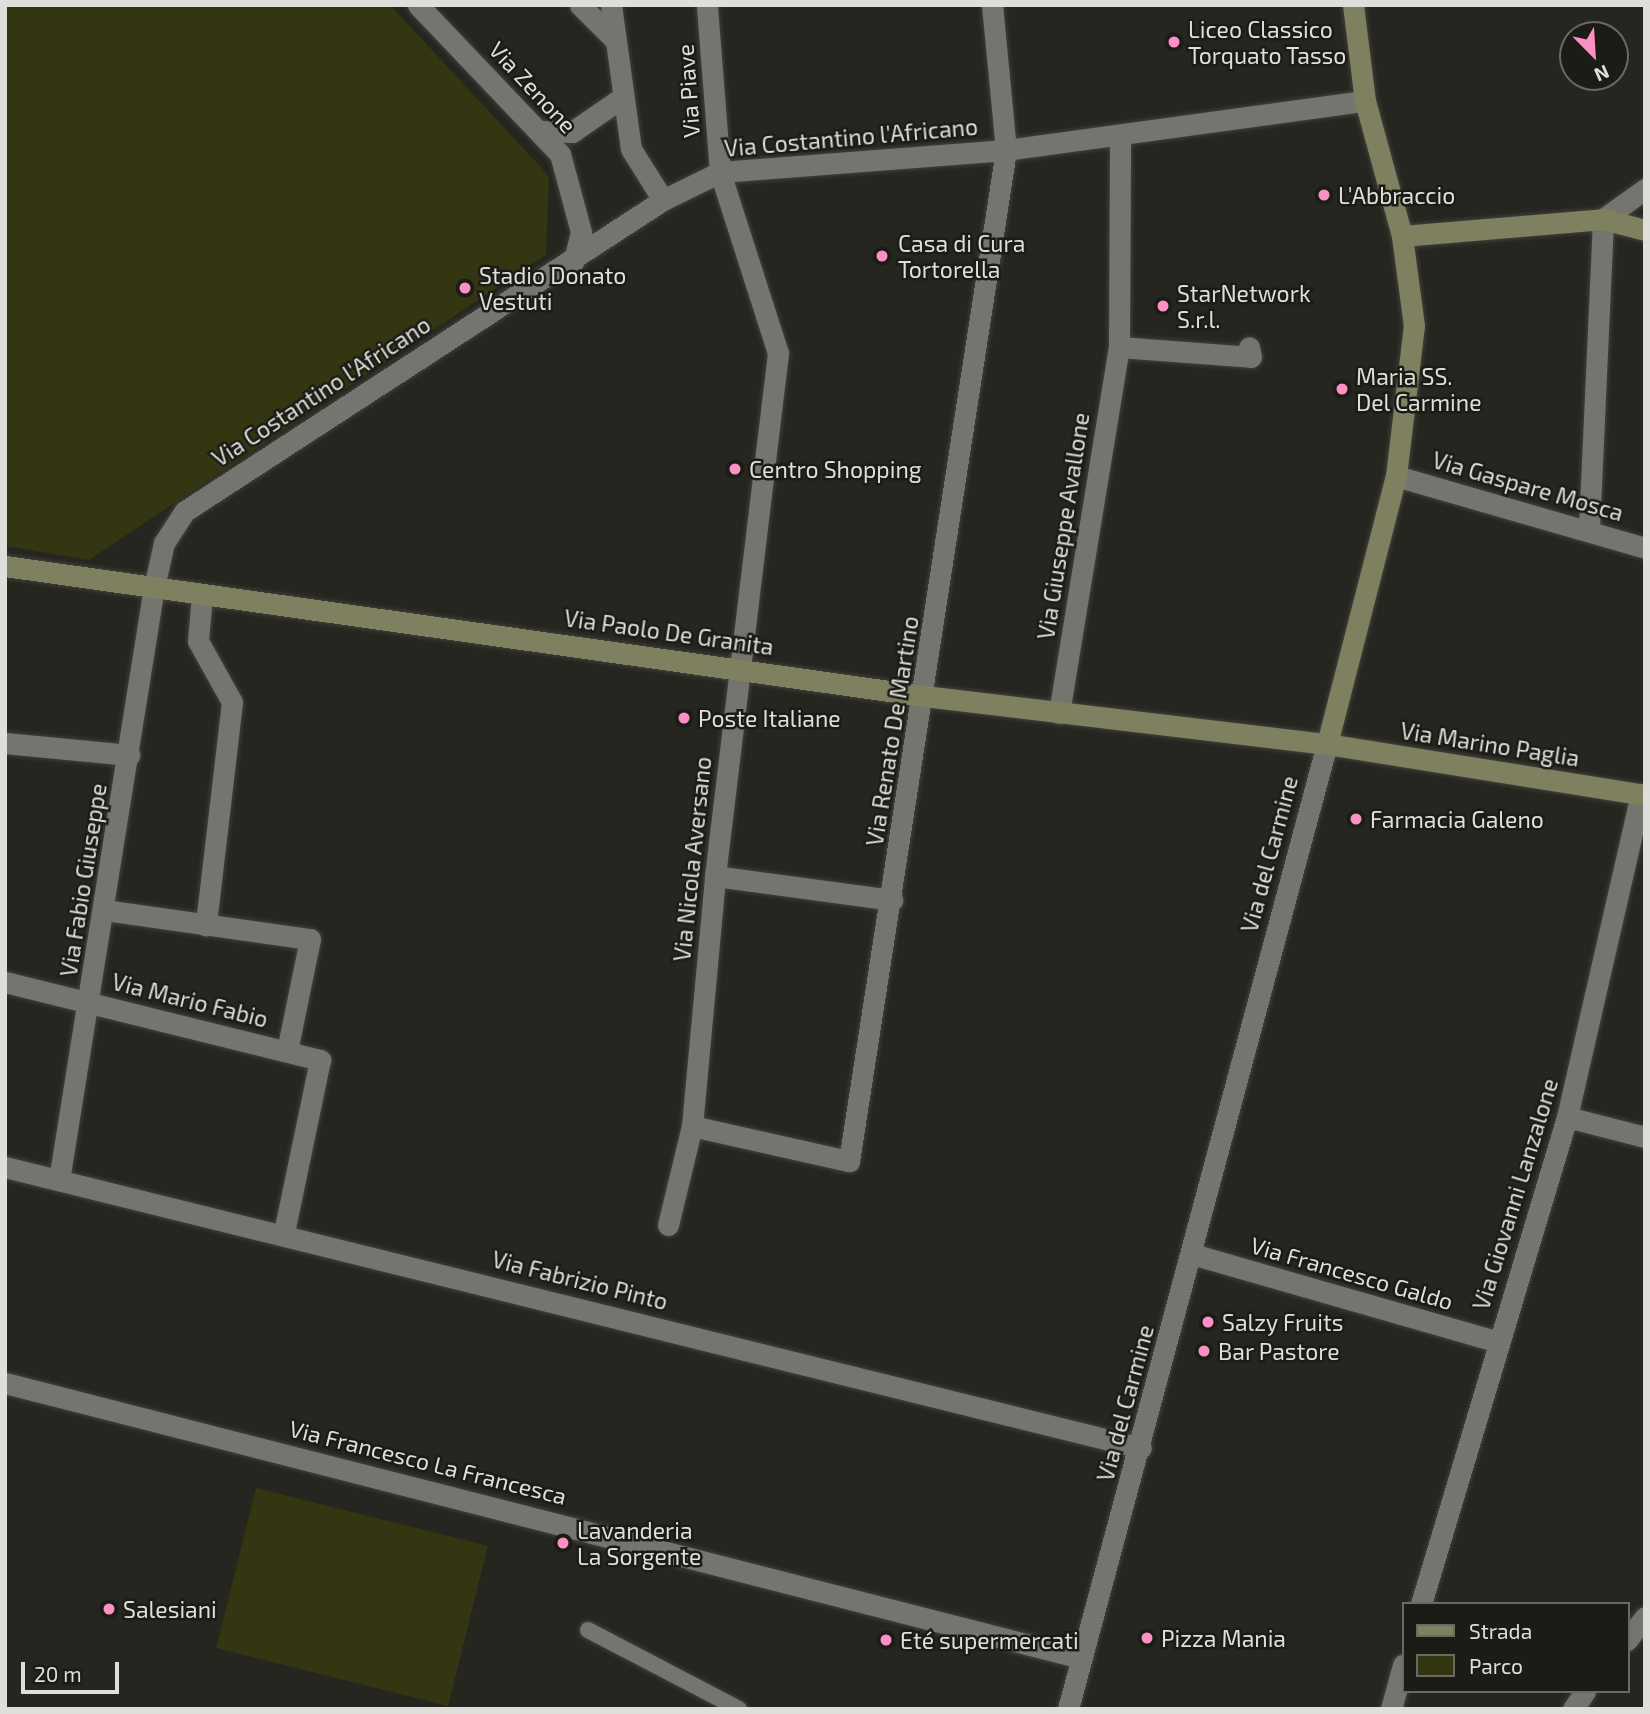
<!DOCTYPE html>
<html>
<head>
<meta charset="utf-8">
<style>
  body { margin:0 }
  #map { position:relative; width:1650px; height:1714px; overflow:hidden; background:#252620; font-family:"Exo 2",sans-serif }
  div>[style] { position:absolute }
  .green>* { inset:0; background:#343511; transform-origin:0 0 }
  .roads { filter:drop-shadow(0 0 2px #41413c) drop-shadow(0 0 2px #41413c) }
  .lane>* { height:16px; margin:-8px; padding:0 8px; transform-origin:8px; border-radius:8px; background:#74756e }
  .street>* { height:21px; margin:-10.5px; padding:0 10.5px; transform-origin:10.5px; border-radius:10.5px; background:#74756e }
  .secondary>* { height:21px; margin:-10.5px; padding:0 10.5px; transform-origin:10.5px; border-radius:10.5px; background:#7e8060 }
  .dots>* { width:19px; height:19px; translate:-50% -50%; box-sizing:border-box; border:4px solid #1c1c17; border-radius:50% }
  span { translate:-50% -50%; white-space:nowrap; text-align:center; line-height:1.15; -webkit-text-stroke:5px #1c1c17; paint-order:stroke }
  .poi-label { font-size:23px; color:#dededa }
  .left { translate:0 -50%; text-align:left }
  .street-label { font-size:23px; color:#dededa }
  .frame { position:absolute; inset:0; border:7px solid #dededa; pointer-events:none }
  .legend { position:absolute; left:1402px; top:1602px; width:228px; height:91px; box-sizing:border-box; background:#1c1c17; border:2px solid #6a6a65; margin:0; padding:9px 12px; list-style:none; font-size:21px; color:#dededa }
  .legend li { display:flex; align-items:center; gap:14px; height:35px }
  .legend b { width:35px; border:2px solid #6a6a65 }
  .north { position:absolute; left:1559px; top:21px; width:70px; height:70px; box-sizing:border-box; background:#1c1c17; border:2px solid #6a6a65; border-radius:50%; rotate:156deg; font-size:19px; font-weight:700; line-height:28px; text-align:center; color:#dededa }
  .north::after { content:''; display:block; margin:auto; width:24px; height:32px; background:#fc8fc3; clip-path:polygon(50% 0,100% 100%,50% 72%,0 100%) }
  .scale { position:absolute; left:21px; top:1662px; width:98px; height:32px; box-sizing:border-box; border:4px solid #dededa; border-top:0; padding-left:9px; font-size:21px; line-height:24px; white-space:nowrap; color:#dededa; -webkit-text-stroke:5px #1c1c17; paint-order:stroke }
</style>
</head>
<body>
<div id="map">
  <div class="green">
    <i style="clip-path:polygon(5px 5px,390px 5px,549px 176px,546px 255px,89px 560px,5px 546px)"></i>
    <i style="left:256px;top:1488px;width:239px;height:165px;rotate:14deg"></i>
  </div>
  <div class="roads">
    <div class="lane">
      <i style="left:588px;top:1630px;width:170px;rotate:27.6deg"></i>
    </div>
    <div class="street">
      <i style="left:418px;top:5px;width:206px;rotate:46.4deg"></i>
      <i style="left:560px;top:154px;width:81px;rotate:74.9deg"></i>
      <i style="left:581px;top:232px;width:30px;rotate:104deg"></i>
      <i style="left:580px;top:5px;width:49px;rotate:45deg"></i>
      <i style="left:611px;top:5px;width:145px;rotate:82.1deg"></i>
      <i style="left:631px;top:149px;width:60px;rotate:57.9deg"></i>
      <i style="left:542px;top:131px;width:30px;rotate:2deg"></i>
      <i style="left:572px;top:132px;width:58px;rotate:-34.5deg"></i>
      <i style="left:1119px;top:347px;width:132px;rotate:4.3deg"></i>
      <i style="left:1251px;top:357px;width:10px;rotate:-101deg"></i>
      <i style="left:1396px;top:476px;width:259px;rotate:16.1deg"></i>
      <i style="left:1589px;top:529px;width:310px;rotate:-87.4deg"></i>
      <i style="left:1603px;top:219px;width:52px;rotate:-35.5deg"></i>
      <i style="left:202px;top:595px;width:46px;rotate:95deg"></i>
      <i style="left:198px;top:641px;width:70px;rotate:60.9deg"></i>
      <i style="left:232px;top:702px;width:225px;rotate:96.7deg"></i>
      <i style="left:1059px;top:713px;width:371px;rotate:-80.7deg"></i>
      <i style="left:1119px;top:347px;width:211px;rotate:-89.7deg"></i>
      <i style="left:5px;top:743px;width:125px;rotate:5.5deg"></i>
      <i style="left:715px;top:876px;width:179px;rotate:7.7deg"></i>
      <i style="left:105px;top:910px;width:207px;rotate:8.1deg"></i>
      <i style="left:310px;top:939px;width:114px;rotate:101.6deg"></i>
      <i style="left:5px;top:982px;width:325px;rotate:13.9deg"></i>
      <i style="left:320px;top:1060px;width:177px;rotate:101.8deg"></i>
      <i style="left:1567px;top:1117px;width:81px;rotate:14.4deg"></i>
      <i style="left:692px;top:1126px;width:161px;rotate:12.6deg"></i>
      <i style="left:849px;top:1161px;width:1023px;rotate:-81.17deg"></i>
      <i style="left:1006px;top:150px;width:146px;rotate:-95.5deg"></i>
      <i style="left:5px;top:1167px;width:1170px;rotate:13.89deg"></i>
      <i style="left:59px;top:1180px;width:601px;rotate:-80.9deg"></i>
      <i style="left:154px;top:587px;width:45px;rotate:-77.2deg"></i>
      <i style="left:164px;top:543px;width:38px;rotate:-57deg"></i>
      <i style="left:185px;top:511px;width:570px;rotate:-33.05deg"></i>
      <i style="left:663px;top:200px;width:64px;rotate:-26.2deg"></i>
      <i style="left:720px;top:172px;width:287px;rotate:-4.4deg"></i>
      <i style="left:1006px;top:150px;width:362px;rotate:-7.8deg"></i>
      <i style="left:668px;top:1225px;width:102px;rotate:-76.4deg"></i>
      <i style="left:692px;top:1126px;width:251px;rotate:-84.7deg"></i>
      <i style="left:715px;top:876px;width:527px;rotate:-83.13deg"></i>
      <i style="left:778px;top:353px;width:190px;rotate:-107.8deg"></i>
      <i style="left:720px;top:172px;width:168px;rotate:-94.5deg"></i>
      <i style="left:1192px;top:1254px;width:318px;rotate:16deg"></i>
      <i style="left:5px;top:1383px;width:1111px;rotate:14.34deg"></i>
      <i style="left:1421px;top:1604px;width:508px;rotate:-73.31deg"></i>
      <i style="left:1567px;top:1117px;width:331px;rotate:-77.1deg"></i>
      <i style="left:1627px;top:1640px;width:29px;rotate:-52deg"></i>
      <i style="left:1068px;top:1709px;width:999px;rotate:-74.98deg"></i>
      <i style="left:1391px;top:1709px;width:46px;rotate:-74.7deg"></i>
      <i style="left:1573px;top:1709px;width:22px;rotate:-56deg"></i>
    </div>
    <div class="secondary">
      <i style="left:1402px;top:236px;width:202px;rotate:-4.8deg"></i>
      <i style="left:1603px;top:219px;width:43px;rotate:14.7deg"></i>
      <i style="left:5px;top:566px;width:928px;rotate:8.05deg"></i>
      <i style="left:924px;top:696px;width:406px;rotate:6.8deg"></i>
      <i style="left:1327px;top:744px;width:322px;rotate:9.1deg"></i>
      <i style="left:1327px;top:744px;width:277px;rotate:-75.6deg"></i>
      <i style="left:1396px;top:476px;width:151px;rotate:-83.2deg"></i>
      <i style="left:1414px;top:326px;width:91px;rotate:-97.6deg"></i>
      <i style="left:1402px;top:236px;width:140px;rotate:-105.3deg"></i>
      <i style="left:1365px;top:101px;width:97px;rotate:-97.1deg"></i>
    </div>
  </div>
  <div class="dots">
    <i style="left:1174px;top:42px;background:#fc8fc3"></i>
    <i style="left:1324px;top:195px;background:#fc8fc3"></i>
    <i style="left:882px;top:256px;background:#fc8fc3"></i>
    <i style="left:465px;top:288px;background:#fc8fc3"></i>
    <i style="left:1163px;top:306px;background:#fc8fc3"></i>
    <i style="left:1342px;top:389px;background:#fc8fc3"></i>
    <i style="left:735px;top:469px;background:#fc8fc3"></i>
    <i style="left:684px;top:718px;background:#fc8fc3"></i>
    <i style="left:1356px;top:819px;background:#fc8fc3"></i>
    <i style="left:1208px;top:1322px;background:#fc8fc3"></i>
    <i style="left:1204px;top:1351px;background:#fc8fc3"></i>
    <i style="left:563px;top:1543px;background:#fc8fc3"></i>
    <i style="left:109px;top:1609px;background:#fc8fc3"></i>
    <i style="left:1147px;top:1638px;background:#fc8fc3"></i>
    <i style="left:886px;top:1640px;background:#fc8fc3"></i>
  </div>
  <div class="poi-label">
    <span class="left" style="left:1188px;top:42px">Liceo Classico<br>Torquato Tasso</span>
    <span class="left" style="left:1338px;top:195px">L'Abbraccio</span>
    <span class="left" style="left:898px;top:256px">Casa di Cura<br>Tortorella</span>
    <span class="left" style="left:479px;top:288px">Stadio Donato<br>Vestuti</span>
    <span class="left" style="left:1177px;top:306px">StarNetwork<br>S.r.l.</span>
    <span class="left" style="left:1356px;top:389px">Maria SS.<br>Del Carmine</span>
    <span class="left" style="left:749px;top:469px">Centro Shopping</span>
    <span class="left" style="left:698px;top:718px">Poste Italiane</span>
    <span class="left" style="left:1370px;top:819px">Farmacia Galeno</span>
    <span class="left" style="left:1222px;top:1322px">Salzy Fruits</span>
    <span class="left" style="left:1218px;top:1351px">Bar Pastore</span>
    <span class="left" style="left:577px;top:1543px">Lavanderia<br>La Sorgente</span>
    <span class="left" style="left:123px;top:1609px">Salesiani</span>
    <span class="left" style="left:1161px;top:1638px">Pizza Mania</span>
    <span class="left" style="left:900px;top:1640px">Eté supermercati</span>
  </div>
  <div class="street-label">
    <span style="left:533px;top:87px;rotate:47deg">Via Zenone</span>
    <span style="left:688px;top:91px;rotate:-94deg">Via Piave</span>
    <span style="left:851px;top:137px;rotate:-5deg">Via Costantino l'Africano</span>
    <span style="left:321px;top:391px;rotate:-33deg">Via Costantino l'Africano</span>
    <span style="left:1528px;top:486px;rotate:16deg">Via Gaspare Mosca</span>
    <span style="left:1063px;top:526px;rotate:-81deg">Via Giuseppe Avallone</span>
    <span style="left:669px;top:632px;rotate:8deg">Via Paolo De Granita</span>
    <span style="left:892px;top:731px;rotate:-81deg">Via Renato De Martino</span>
    <span style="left:1490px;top:744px;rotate:9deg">Via Marino Paglia</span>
    <span style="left:1269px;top:854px;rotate:-75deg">Via del Carmine</span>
    <span style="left:692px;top:859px;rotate:-84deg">Via Nicola Aversano</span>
    <span style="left:83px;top:880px;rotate:-81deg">Via Fabio Giuseppe</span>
    <span style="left:190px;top:1000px;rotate:14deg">Via Mario Fabio</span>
    <span style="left:1515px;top:1194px;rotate:-73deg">Via Giovanni Lanzalone</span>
    <span style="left:1352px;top:1273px;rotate:16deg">Via Francesco Galdo</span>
    <span style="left:580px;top:1280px;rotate:14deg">Via Fabrizio Pinto</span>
    <span style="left:1125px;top:1403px;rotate:-75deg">Via del Carmine</span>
    <span style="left:428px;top:1462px;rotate:14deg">Via Francesco La Francesca</span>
  </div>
  <div class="frame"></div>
  <ul class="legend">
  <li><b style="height:9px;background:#7e8060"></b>Strada</li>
  <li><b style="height:19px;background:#343511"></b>Parco</li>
  </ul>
  <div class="north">N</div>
  <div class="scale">20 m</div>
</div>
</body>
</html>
